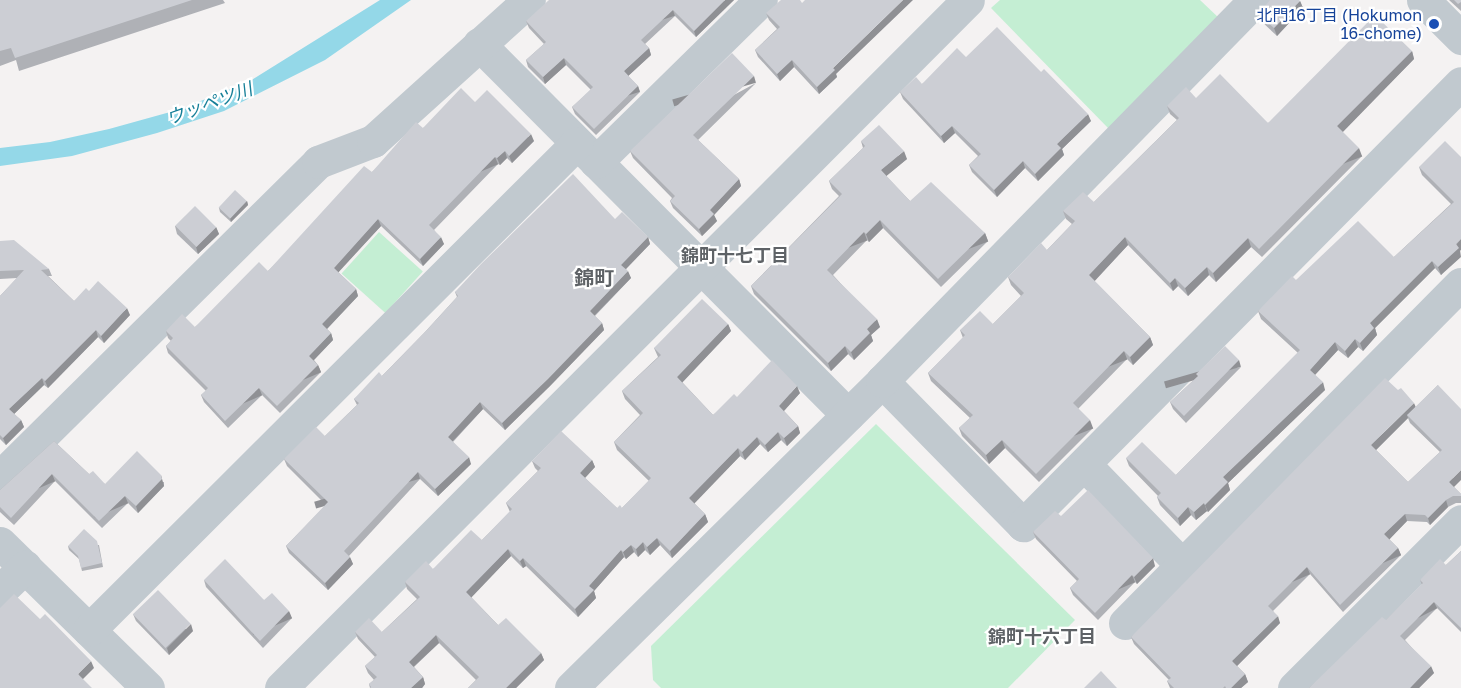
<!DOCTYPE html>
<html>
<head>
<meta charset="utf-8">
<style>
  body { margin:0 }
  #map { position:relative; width:1461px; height:688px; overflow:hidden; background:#f4f2f2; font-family:"Golos Text","Noto Sans JP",sans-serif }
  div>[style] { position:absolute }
  .green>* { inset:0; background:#c4eed3; transform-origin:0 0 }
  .water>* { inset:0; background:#94d8e8 }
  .minor>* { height:33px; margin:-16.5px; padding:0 16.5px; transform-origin:16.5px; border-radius:16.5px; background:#c1c9cf }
  .wall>* { inset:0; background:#afb1b6 }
  .shaded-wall>* { inset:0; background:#8f9094; transform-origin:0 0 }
  .building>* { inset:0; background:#ccced4; transform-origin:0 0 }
  .dots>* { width:16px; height:16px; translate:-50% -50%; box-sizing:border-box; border:3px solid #fff; border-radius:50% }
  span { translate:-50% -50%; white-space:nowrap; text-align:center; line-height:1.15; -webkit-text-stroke:4.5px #fff; paint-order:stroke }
  .transit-label { font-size:16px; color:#164399 }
  .right { translate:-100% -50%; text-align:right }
  .water-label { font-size:18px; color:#157f98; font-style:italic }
  .neighbourhood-label { font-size:18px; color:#5e6266; font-weight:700 }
  .quarter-label { font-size:20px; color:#5e6266; font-weight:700 }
</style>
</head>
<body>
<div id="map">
  <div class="green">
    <i style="clip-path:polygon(1000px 0,1200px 0,1220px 19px,1109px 129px,991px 8px)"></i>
    <i style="left:379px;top:232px;width:59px;height:56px;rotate:42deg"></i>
    <i style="clip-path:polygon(876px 424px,1075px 620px,1008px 688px,661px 688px,653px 680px,651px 646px)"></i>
  </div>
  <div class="water">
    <i style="clip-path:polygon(380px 0,411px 0,325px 60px,224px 111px,157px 133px,72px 156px,0 166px,0 148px,50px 142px,109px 129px,181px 109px,250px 81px)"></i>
  </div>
  <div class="minor">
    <i style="left:1423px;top:0;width:54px;rotate:45deg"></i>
    <i style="left:479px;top:44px;width:523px;rotate:45.15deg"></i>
    <i style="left:596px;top:162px;width:231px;rotate:-44.5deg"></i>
    <i style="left:882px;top:381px;width:202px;rotate:45.6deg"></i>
    <i style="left:1023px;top:525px;width:622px;rotate:-45.26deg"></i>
    <i style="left:1084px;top:464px;width:141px;rotate:45.9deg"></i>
    <i style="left:0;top:477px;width:448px;rotate:-44.7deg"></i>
    <i style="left:318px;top:162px;width:59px;rotate:-20.9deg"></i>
    <i style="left:373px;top:141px;width:210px;rotate:-42.1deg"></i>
    <i style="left:0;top:543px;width:207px;rotate:44.4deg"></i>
    <i style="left:0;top:591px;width:35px;rotate:-44deg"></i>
    <i style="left:1125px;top:623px;width:477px;rotate:-45.3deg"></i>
    <i style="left:89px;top:630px;width:689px;rotate:-44.94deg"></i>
    <i style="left:281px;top:688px;width:972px;rotate:-45.04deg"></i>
    <i style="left:571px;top:688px;width:437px;rotate:-44.6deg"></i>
    <i style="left:882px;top:381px;width:533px;rotate:-45.61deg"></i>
    <i style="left:1294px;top:688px;width:236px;rotate:-45deg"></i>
  </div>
  <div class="wall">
    <i style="clip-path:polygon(0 0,223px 0,225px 3px,19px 71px,16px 60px,0 66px)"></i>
    <i style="clip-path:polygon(734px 0,696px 37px,675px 16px,645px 44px,649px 48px,651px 55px,628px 76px,638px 86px,640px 92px,596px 135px,575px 114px,572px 107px,591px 90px,566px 65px,545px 84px,528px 67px,526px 60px,544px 44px,529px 28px,526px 21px)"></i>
    <i style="clip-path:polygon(1449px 0,1461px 0,1461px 11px)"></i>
    <i style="clip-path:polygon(1300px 1px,1303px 8px,1277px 36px,1261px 21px,1258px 14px)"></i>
    <i style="clip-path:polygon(766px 13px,836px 74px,837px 77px,819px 94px,794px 67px,780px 81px,758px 57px,755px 50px,777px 29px,769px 20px)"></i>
    <i style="clip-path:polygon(1412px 51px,1414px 59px,1342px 132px,1362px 156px,1262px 257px,1251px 247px,1216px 282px,1209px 275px,1188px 296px,1178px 286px,1173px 291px,1128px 245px,1094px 281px,1150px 337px,1153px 345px,1133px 365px,1127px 359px,1078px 409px,1093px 428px,1039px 482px,1005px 448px,989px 464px,962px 436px,959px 428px,970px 418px,931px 381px,928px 373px,963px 338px,960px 330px,993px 324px,1021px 296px,1011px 285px,1008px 277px,1047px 250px,1072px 224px,1066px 219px,1063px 211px,1094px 202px,1177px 120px,1170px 114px,1167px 106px,1196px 98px,1268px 123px)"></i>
    <i style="clip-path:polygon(966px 57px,1041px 72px,1091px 121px,1062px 149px,1064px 155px,1038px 181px,1025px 168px,997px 197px,972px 172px,969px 165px,978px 156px,955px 133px,944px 143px,903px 99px,900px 92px,922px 84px)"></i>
    <i style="clip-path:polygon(756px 83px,698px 140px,739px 179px,741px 186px,714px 215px,717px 221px,702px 236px,673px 208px,670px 201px,672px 198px,633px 158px,630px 151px)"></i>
    <i style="clip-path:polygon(475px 102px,534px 141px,512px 163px,507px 158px,500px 165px,498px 164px,434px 230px,444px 244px,423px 266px,381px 226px,338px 272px,356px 289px,358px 296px,327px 329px,331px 333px,333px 340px,314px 360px,318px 365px,321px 372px,280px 413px,262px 395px,228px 428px,204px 402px,201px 395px,206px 391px,168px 353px,166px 346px,171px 341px,168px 338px,166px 331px,195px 327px,268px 271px,372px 172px,423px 128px)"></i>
    <i style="clip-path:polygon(861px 141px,907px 159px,886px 176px,910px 201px,985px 233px,988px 241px,941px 287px,883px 228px,869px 242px,867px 240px,833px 275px,880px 327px,871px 335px,873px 341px,854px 360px,848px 354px,831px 371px,754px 294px,751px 286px,839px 196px,832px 189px,829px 181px,863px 148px)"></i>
    <i style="clip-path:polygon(1461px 157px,1461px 250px,1441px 275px,1435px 268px,1375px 328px,1377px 335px,1363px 351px,1358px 347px,1348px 358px,1338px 350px,1315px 375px,1325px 390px,1228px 483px,1230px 490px,1208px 512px,1207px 511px,1196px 520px,1191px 515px,1180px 526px,1160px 505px,1157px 497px,1158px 496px,1129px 466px,1126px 458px,1176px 475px,1298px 353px,1261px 319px,1258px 311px,1296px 280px,1394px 257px,1451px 204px,1422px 175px,1419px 167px)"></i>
    <i style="clip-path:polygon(247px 201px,248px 205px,231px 222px,220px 212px,219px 208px)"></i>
    <i style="clip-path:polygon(615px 219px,648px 237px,650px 244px,626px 269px,631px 278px,595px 316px,602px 323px,604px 330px,550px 386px,505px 430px,483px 409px,453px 442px,471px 464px,438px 496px,420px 479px,349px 556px,353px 564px,328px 590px,289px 553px,286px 546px,326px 505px,287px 466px,284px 459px,325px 436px,357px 405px,354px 399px,382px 376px,425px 332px,457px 297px,455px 292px)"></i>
    <i style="clip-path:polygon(175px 226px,216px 227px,219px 234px,198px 254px,177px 234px)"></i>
    <i style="clip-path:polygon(0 241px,49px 269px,52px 276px,48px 276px,74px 301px,89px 291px,130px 315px,104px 343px,98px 337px,48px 388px,44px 385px,14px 414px,21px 420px,24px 427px,6px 445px,0 439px,0 296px,17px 278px,0 279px)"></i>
    <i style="clip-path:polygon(728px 324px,731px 331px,682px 382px,713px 415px,737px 397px,800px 393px,784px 411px,798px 426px,800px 433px,787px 446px,781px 440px,768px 452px,760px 444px,745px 460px,740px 456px,694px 503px,705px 514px,708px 522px,672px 558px,660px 545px,650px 555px,645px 550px,638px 557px,634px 552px,626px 559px,624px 557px,594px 591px,596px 598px,578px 617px,526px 566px,523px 568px,511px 556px,471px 597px,498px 625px,541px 653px,544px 660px,516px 688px,468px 688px,476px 680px,439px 643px,414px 667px,423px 677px,425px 684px,422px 688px,370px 688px,369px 684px,374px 680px,368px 673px,365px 666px,375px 657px,358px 639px,355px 632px,382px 632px,417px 599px,407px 589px,405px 582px,433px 569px,482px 540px,510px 512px,506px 503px,538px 471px,535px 468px,532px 461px,592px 460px,595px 467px,585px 478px,617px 508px,622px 508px,649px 481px,617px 450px,614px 442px,640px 415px,625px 399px,622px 391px,658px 357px,654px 348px)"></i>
    <i style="clip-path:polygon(1241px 367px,1186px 423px,1173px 409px,1170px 402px,1197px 377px,1196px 374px)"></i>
    <i style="clip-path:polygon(evenodd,1438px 385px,1454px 487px,1461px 494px,1461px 503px,1456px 503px,1448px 507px,1430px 525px,1427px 522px,1407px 521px,1389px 539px,1398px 548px,1401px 555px,1343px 612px,1310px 574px,1273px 611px,1280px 623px,1237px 666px,1245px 674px,1248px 682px,1241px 688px,1170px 688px,1167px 681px,1169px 680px,1134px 644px,1131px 637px,1416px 407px,1438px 385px,1408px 418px,1410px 423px,1440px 452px,1408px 482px,1376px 450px,1408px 418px)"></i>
    <i style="clip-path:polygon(54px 441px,89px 474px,105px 484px,164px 482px,164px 486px,138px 513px,128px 503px,102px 528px,55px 481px,14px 525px,0 512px,0 490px)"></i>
    <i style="clip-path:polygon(1061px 516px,1155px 566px,1137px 584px,1135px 582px,1098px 620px,1073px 595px,1070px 588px,1077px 581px,1036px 539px,1033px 532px)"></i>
    <i style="clip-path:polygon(99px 545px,103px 567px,82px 571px,79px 559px,69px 550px,68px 546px)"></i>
    <i style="clip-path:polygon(1461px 551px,1461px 632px,1437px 608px,1405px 640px,1434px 673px,1419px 688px,1309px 688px,1386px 620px,1422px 585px,1420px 580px,1446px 565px)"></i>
    <i style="clip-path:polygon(204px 580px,264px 600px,292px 618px,263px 648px,206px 587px)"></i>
    <i style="clip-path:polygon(133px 614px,193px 631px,169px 655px,136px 621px)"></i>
  </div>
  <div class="shaded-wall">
    <i style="clip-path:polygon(725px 0,734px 0,696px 37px,694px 31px)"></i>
    <i style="clip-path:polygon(903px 0,913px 0,836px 74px,837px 77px,819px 94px,817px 87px,833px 68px)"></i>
    <i style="clip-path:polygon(1300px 1px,1303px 8px,1277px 36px,1274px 28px)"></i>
    <i style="left:673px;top:10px;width:6px;height:44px;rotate:72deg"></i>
    <i style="clip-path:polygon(649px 48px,651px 55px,626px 78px,624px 71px)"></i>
    <i style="clip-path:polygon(1412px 51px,1414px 59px,1340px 135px,1337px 126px)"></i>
    <i style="clip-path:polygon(564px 58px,566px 65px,545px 84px,543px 77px)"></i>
    <i style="clip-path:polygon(792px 60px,794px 67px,780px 81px,777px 74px)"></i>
    <i style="left:754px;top:76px;width:7px;height:85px;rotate:74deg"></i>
    <i style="left:638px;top:86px;width:6px;height:62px;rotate:72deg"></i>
    <i style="clip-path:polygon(1088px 114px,1091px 121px,1062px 149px,1064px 155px,1038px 181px,1035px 174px,1057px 144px)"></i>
    <i style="clip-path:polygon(952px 126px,955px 133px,944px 143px,941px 136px)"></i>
    <i style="clip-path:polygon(531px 134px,534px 141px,512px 163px,509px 156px)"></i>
    <i style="left:1359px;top:148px;width:9px;height:142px;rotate:69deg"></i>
    <i style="clip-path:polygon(505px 151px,507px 158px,500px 165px,497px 158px)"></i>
    <i style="clip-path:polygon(904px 151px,907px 159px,884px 178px,881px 170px)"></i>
    <i style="left:495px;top:157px;width:8px;height:95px;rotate:67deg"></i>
    <i style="clip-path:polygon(1023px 161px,1025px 168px,997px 197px,994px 190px)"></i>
    <i style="clip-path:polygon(739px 179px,741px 186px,714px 215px,717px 221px,702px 236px,699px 229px,710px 210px)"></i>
    <i style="clip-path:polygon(247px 201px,248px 205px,231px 222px,230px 218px)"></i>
    <i style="clip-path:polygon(378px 219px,381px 226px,336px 275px,334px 268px)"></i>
    <i style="clip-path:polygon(880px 220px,883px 228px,869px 242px,866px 234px)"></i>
    <i style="clip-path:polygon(216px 227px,219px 234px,198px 254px,196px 247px)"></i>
    <i style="left:864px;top:232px;width:9px;height:53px;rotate:69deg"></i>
    <i style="left:985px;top:233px;width:9px;height:66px;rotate:69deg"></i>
    <i style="clip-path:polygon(441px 237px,444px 244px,423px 266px,420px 259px)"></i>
    <i style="clip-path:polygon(648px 237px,650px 244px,623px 272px,621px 265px)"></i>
    <i style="clip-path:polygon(1125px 237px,1128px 245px,1092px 284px,1089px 275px)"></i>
    <i style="clip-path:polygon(1248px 238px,1251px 247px,1216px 282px,1213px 273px)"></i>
    <i style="clip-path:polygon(1461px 239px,1461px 250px,1460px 250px,1461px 257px,1441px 275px,1438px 267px)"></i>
    <i style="clip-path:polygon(1432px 261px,1435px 268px,1375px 328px,1377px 335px,1363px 351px,1360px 343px,1370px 323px)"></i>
    <i style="clip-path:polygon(1207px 267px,1209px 275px,1188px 296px,1185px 288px)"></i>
    <i style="clip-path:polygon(628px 271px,631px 278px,592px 318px,590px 311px)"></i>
    <i style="clip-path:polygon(1175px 278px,1178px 286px,1173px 291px,1170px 283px)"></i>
    <i style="clip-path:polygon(356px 289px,358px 296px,325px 331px,322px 324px)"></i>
    <i style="clip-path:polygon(127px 308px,130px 315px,104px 343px,101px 336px)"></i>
    <i style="clip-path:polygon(877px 319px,880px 327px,871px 335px,873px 341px,854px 360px,851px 352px,867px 329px)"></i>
    <i style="clip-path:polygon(602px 323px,604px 330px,550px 386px,505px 430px,502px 423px)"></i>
    <i style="clip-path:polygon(728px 324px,731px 331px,680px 385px,677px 377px)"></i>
    <i style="clip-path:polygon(96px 330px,98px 337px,48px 388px,45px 381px)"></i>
    <i style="clip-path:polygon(331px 333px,333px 340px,311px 363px,309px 356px)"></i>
    <i style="clip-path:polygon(1150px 337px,1153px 345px,1133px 365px,1130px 357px)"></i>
    <i style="clip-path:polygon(1355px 339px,1358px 347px,1348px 358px,1345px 351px)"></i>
    <i style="clip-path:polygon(1335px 342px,1338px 350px,1313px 377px,1310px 370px)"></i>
    <i style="clip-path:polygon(845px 346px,848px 354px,831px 371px,828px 363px)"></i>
    <i style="left:1124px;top:351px;width:9px;height:73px;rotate:69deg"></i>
    <i style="left:1239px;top:360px;width:7px;height:78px;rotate:74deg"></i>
    <i style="left:318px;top:365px;width:8px;height:58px;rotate:67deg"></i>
    <i style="clip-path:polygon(42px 378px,44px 385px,12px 416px,9px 409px)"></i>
    <i style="clip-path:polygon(1323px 382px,1325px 390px,1228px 483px,1230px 490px,1208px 512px,1205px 505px,1223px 477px)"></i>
    <i style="clip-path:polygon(797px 386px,800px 393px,782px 413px,779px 406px)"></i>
    <i style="left:259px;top:388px;width:8px;height:47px;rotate:67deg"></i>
    <i style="clip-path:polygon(480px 402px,483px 409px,450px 444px,448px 437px)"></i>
    <i style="clip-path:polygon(1414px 403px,1417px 410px,1407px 415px,1408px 418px,1374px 452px,1371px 445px)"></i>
    <i style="clip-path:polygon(21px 420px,24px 427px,6px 445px,3px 438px)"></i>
    <i style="left:1090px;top:420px;width:9px;height:76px;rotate:69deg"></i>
    <i style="clip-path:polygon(798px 426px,800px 433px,787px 446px,784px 438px)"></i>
    <i style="clip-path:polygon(778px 432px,781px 440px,768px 452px,765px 445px)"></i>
    <i style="clip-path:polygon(757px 437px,760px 444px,745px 460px,742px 452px)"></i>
    <i style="clip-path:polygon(1002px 440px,1005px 448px,989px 464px,986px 455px)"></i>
    <i style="clip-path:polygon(738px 448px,740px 456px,692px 506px,689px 498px)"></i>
    <i style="clip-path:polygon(469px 457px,471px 464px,438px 496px,435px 489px)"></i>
    <i style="clip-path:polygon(592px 460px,595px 467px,583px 480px,580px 473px)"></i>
    <i style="clip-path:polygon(1461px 470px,1461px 480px,1452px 489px,1449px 482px)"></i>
    <i style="left:418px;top:472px;width:7px;height:108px;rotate:74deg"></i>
    <i style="left:52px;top:474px;width:8px;height:60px;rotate:67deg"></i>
    <i style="clip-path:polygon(161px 475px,164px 486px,138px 513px,136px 506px)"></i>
    <i style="left:125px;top:496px;width:8px;height:36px;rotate:67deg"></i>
    <i style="clip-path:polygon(1446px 500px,1448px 507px,1430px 525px,1428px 518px)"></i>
    <i style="clip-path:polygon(1204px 503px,1207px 511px,1196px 520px,1194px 512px)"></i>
    <i style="clip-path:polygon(1188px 507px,1191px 515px,1180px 526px,1178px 518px)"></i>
    <i style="clip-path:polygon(705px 514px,708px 522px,672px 558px,670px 551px)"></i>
    <i style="clip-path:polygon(1405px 514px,1407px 521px,1387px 542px,1384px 534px)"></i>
    <i style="clip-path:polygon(657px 538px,660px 545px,650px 555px,647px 547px)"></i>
    <i style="clip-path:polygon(643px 542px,645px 550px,638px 557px,636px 549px)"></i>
    <i style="clip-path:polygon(631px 545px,634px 552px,626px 559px,623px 552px)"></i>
    <i style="left:1398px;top:548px;width:8px;height:81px;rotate:67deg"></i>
    <i style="clip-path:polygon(508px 549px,511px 556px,469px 600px,466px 592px)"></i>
    <i style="clip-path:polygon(621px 550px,624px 557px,594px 591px,596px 598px,578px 617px,575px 609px,589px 586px)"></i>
    <i style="clip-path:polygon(350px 557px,353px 564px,328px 590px,325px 583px)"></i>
    <i style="clip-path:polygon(523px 558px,526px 566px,523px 568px,520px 561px)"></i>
    <i style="clip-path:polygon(1153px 558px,1155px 566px,1137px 584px,1134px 577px)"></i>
    <i style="left:1307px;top:567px;width:8px;height:55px;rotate:67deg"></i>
    <i style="left:1132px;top:575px;width:8px;height:53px;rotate:67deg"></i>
    <i style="left:1434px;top:602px;width:7px;height:48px;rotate:63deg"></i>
    <i style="left:289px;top:611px;width:8px;height:42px;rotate:67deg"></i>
    <i style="clip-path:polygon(1278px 616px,1280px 623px,1235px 668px,1232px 661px)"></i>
    <i style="clip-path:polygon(191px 624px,193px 631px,169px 655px,167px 648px)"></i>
    <i style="clip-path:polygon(436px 635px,439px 643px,411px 669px,409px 662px)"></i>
    <i style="clip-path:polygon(541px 653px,544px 660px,516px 688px,506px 688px)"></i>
    <i style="clip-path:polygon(91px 661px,94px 668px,81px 681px,78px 674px)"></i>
    <i style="clip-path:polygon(1431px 666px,1434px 673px,1419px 688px,1410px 688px)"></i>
    <i style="clip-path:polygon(1245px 674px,1248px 682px,1241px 688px,1231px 688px)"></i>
    <i style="clip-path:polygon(423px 677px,425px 684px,422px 688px,411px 688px)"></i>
  </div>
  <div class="building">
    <i style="clip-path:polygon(0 0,192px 0,15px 58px,11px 48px,0 51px)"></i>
    <i style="clip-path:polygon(549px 0,725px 0,694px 31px,673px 10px,641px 40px,649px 48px,624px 71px,638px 86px,594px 129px,572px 107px,593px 87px,564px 58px,543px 77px,526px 60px,546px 42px,526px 21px)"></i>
    <i style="clip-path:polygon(781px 0,800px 0,802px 3px,805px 0,903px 0,833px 68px,835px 70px,817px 87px,792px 60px,777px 74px,755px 50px,780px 27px,766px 13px)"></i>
    <i style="clip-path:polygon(1270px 0,1299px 0,1300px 1px,1274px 28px,1258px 14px)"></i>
    <i style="clip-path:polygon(1454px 0,1461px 0,1461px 2px,1458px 4px)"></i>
    <i style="clip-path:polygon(1375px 15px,1412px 51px,1337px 126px,1359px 148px,1259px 249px,1248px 238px,1213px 273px,1207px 267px,1185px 288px,1175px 278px,1170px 283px,1125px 237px,1089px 275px,1150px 337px,1130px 357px,1124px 351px,1073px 403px,1090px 420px,1036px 474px,1002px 440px,986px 455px,959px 428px,973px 415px,928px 373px,965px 335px,960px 330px,980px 311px,993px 324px,1024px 293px,1008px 277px,1041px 243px,1047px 250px,1075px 221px,1063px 211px,1083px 192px,1094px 202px,1179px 118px,1167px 106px,1186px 87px,1196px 98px,1220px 74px,1268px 123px)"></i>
    <i style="clip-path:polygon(997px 27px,1041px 72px,1044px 69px,1088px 114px,1057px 144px,1061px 148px,1035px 174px,1023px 161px,994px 190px,969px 165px,981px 154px,952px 126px,941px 136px,900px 92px,916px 77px,922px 84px,957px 48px,966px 57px)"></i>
    <i style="clip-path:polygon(732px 53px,754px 76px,693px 135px,739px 179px,710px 210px,714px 214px,699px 229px,670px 201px,675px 196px,630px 151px)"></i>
    <i style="clip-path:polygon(461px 88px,475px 102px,487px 90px,531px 134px,509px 156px,505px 151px,497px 158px,495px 157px,429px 225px,441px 237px,420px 259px,378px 219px,334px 268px,356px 289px,322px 324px,331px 333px,309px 356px,318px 365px,277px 406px,259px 388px,225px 421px,201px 395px,208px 388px,166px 346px,173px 338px,166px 331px,182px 314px,195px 327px,259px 262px,268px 271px,364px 166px,372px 172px,416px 122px,423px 128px)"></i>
    <i style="clip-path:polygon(879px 125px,904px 151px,881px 170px,910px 201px,931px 182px,985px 233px,938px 279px,880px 220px,866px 234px,864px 232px,827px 270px,877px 319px,867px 329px,870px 333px,851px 352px,845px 346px,828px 363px,751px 286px,842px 194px,829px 181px,865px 146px,861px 141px)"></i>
    <i style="clip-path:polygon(1445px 141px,1461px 157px,1461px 239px,1456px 244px,1459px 248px,1438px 267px,1432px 261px,1370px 323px,1374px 328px,1360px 343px,1355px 339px,1345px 351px,1335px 342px,1310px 370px,1323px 382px,1223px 477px,1228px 482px,1205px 505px,1204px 503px,1194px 512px,1188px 507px,1178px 518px,1157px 497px,1161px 493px,1126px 458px,1142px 442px,1176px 475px,1300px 350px,1258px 311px,1292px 276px,1296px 280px,1358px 221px,1394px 257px,1454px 202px,1419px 167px)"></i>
    <i style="clip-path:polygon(573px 174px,615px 219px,622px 212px,648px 237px,621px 265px,628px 271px,590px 311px,602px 323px,548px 379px,502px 423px,480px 402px,448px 437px,469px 457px,435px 489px,418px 472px,344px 551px,350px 557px,325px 583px,286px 546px,328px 502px,284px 459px,316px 427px,325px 436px,359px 403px,354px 399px,379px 372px,382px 376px,425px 332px,458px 296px,455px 292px,481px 264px)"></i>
    <i style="left:235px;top:190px;width:16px;height:24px;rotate:43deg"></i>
    <i style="left:195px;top:206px;width:30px;height:28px;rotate:45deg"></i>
    <i style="clip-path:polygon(14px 240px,49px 269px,41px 270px,74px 301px,86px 288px,89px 291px,98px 281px,127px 308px,101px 336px,96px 330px,45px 381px,42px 378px,9px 409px,21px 420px,3px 438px,0 435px,0 296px,24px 270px,0 271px,0 241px)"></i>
    <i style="clip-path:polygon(702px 299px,728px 324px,677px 377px,713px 415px,734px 394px,737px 397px,772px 360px,797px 386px,779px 406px,798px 426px,784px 438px,778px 432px,765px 445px,757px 437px,742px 452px,738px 448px,689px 498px,705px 514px,670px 551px,657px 538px,647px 547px,643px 542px,636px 549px,631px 545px,623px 552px,621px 550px,589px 586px,594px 590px,575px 609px,523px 558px,520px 561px,508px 549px,466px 592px,498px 625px,506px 618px,541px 653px,506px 688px,468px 688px,479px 677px,436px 635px,409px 662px,423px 677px,411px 688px,370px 688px,371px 687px,369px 684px,377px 677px,365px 666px,377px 655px,355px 632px,369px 618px,382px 632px,420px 597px,405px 582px,426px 561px,433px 569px,471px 530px,482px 540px,512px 509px,506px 503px,541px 468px,532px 461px,561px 431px,592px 460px,580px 473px,617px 508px,620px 505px,622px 508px,651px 478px,614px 442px,643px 413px,622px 391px,661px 355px,654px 348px)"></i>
    <i style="clip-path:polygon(1225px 346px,1239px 360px,1184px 416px,1170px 402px,1198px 376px,1196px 374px)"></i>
    <i style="clip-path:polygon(1385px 378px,1398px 390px,1401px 388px,1414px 403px,1371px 445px,1408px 482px,1442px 450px,1407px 415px,1438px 385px,1461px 409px,1461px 470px,1449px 482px,1461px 494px,1461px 496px,1453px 496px,1446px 500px,1428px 518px,1425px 515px,1405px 514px,1384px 534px,1398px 548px,1340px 605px,1307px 567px,1268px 606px,1278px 616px,1232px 661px,1245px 674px,1231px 688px,1226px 688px,1225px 686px,1223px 688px,1174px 688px,1167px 681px,1171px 678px,1131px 637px)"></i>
    <i style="clip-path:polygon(54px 441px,89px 474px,93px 471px,105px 484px,137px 451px,161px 475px,162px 479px,136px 506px,125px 496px,99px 521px,52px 474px,11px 518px,0 507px,0 490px)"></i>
    <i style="clip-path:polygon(1088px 490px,1153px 558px,1134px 577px,1132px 575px,1095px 613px,1070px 588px,1079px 579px,1033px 532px,1055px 511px,1061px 516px)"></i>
    <i style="clip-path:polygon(84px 529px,97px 541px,102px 563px,81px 568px,78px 556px,68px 546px)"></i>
    <i style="clip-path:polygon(1461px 551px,1461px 628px,1434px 602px,1400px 636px,1431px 666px,1410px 688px,1309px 688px,1382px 617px,1386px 620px,1423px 583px,1420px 580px,1440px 559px,1446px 565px)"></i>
    <i style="clip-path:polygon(225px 559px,264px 600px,272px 593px,289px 611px,260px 641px,204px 580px)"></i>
    <i style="left:158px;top:590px;width:47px;height:35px;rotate:46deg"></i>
    <i style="clip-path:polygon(14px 594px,40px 619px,45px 614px,91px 661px,78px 674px,92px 688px,0 688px,0 608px)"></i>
    <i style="clip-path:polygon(1101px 671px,1117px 688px,1084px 688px)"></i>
  </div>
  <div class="dots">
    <i style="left:1434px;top:24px;background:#1a4fb4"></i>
  </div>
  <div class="transit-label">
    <span class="right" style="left:1422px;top:24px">北門16丁目 (Hokumon<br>16-chome)</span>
  </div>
  <div class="water-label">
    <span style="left:209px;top:103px;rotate:-20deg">ウッペツ川</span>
  </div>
  <div class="neighbourhood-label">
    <span style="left:735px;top:255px">錦町十七丁目</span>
    <span style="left:1042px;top:636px">錦町十六丁目</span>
  </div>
  <div class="quarter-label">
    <span style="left:594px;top:277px">錦町</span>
  </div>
</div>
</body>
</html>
